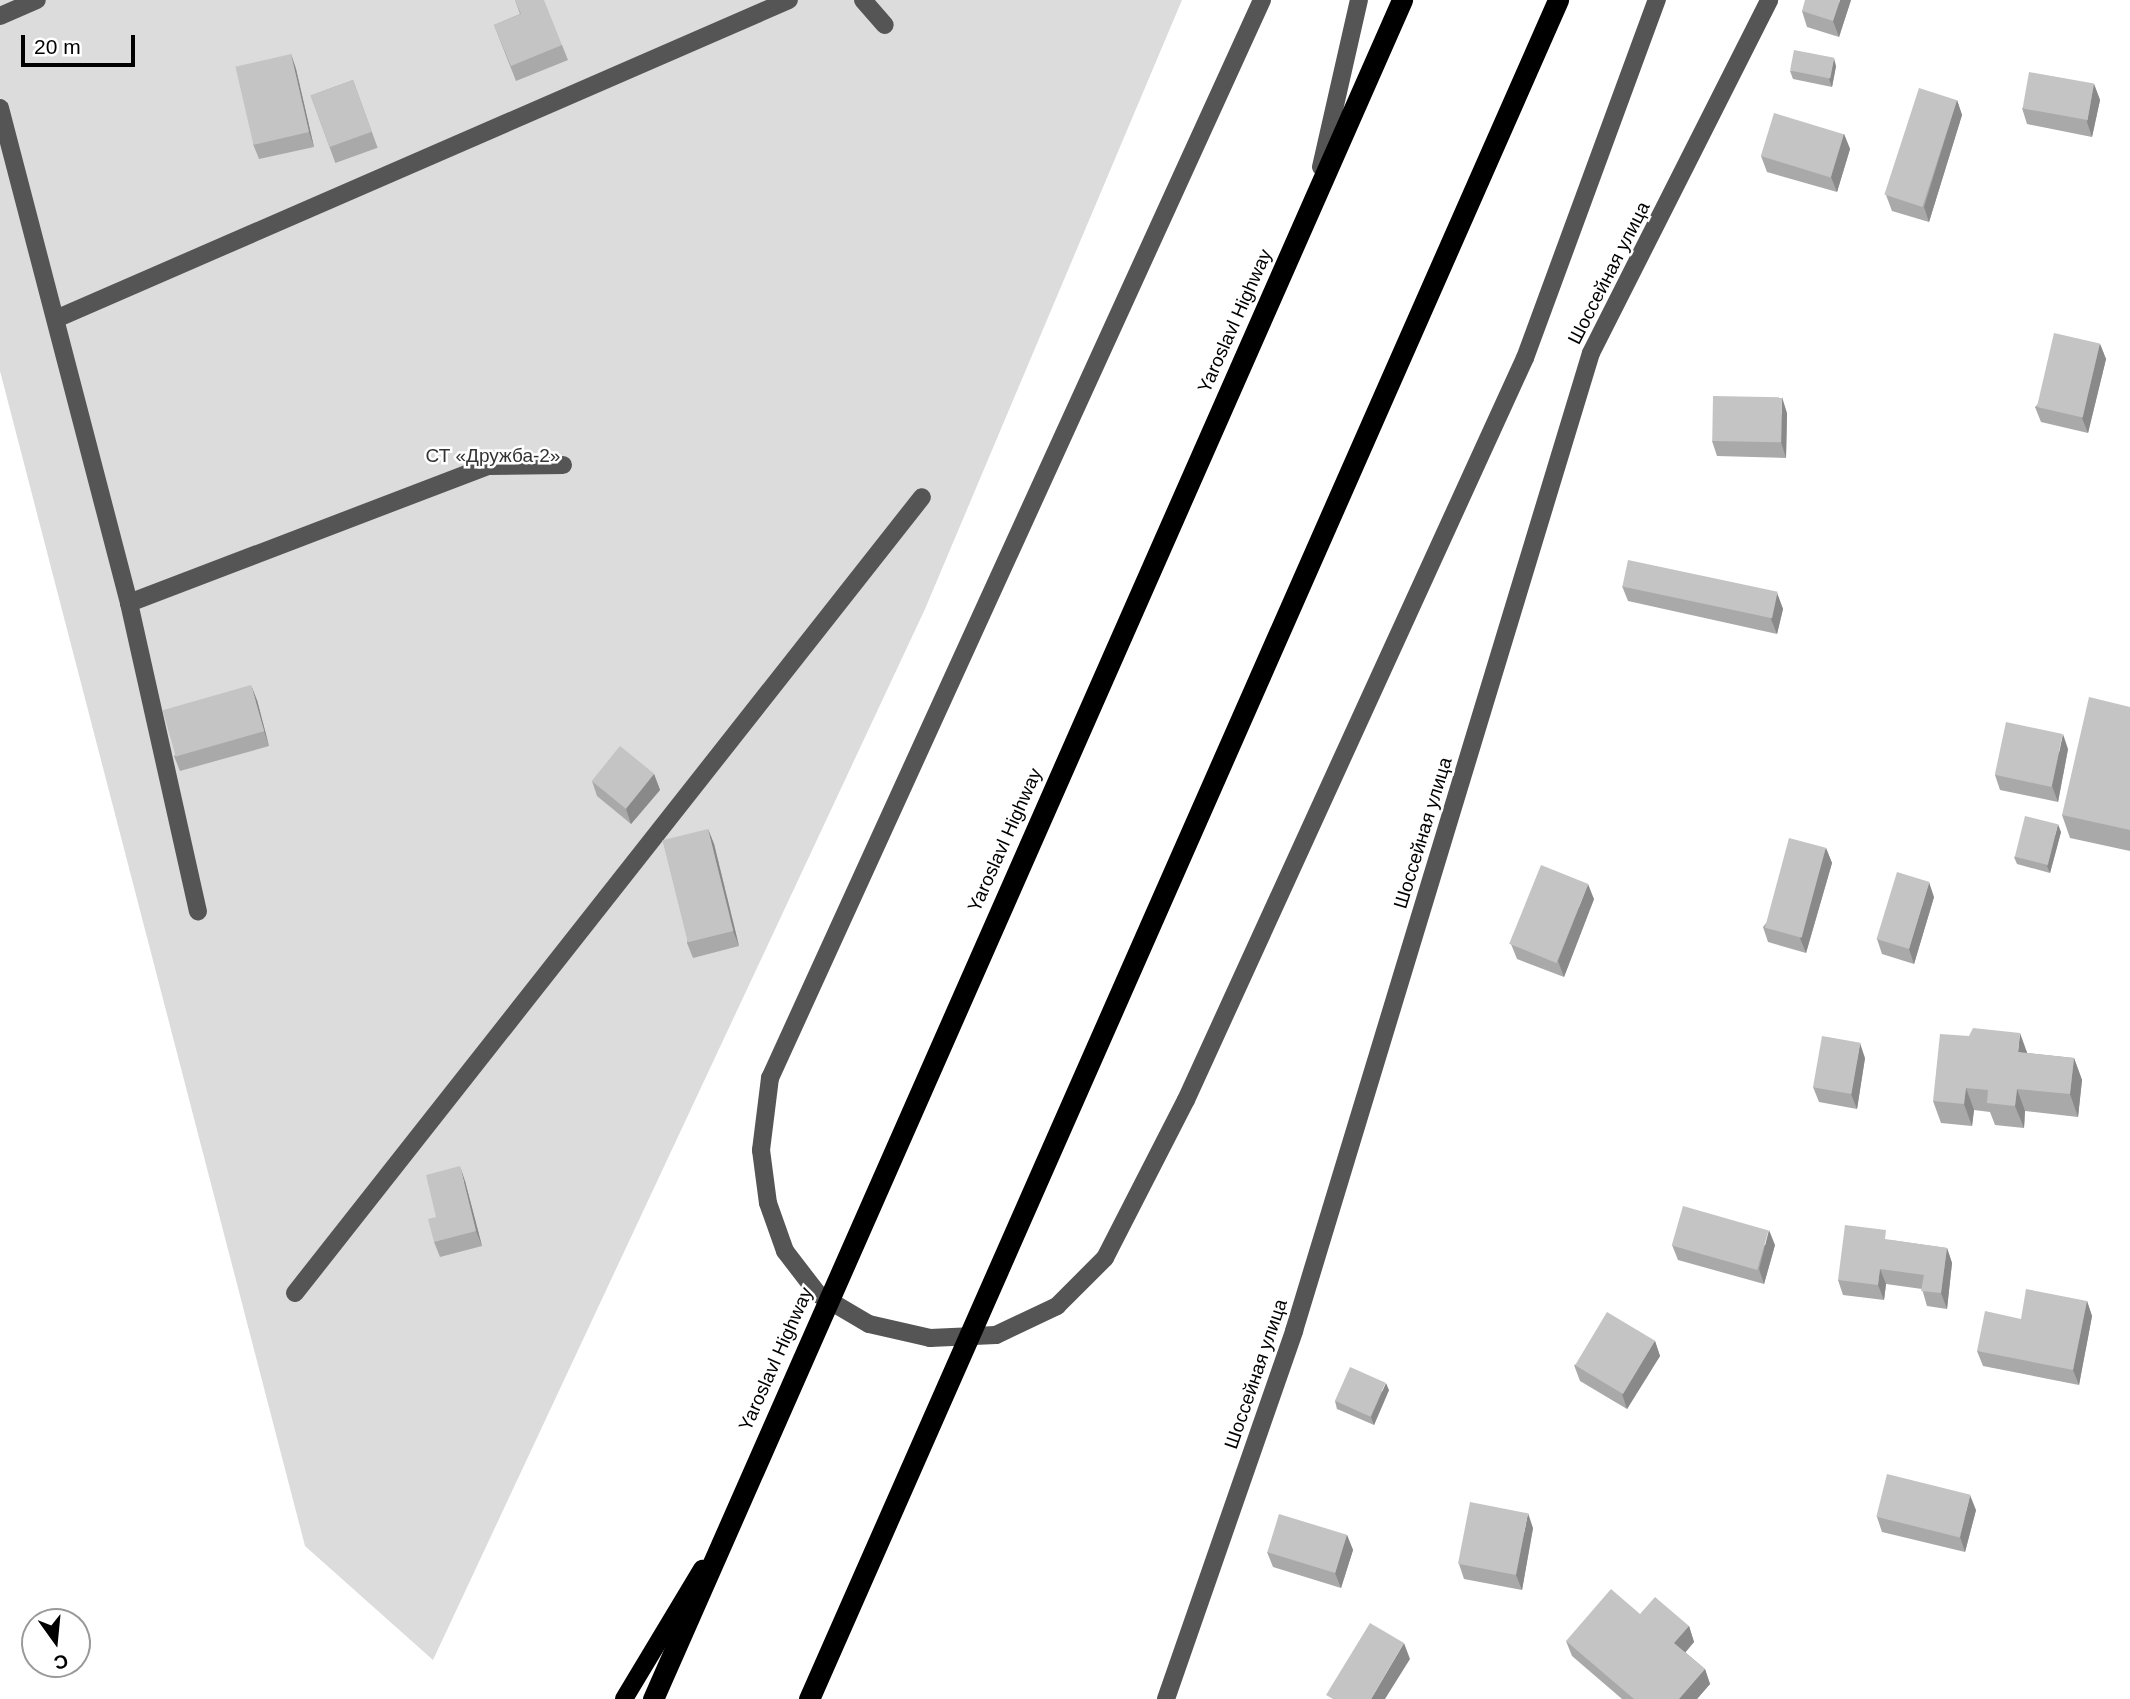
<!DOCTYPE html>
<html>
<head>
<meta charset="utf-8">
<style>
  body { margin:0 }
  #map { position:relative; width:2130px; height:1699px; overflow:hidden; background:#fff; font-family:Arial,sans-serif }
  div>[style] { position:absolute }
  .green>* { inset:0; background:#dcdcdc }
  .minor>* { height:18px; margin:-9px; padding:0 9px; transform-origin:9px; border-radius:9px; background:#555 }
  .major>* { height:18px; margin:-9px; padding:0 9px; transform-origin:9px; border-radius:9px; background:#000 }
  .highway>* { height:21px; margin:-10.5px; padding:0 10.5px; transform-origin:10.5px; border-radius:10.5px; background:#000 }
  .wall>* { inset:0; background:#a9a9a9; transform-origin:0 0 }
  .shaded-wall>* { inset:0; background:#898989 }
  .building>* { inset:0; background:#c4c4c4; transform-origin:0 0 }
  span { translate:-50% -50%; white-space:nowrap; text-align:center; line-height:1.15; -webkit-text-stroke:5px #fff; paint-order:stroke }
  .street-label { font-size:19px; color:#000 }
  .park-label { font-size:19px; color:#333 }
  .north { position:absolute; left:21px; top:1608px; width:70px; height:70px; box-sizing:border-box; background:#fff; border:2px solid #999; border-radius:50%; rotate:165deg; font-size:19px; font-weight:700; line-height:28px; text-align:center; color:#000 }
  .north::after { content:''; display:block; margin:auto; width:24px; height:32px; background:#000; clip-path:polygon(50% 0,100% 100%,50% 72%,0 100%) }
  .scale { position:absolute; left:21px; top:35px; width:114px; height:32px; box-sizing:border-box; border:4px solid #000; border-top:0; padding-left:9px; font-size:21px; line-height:24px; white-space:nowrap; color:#000; -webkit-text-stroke:5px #fff; paint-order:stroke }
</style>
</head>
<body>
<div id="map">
  <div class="green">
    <i style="clip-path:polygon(0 0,1182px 0,925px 609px,433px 1660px,305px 1546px,0 371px)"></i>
  </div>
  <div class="minor">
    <i style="left:863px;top:0;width:33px;rotate:49deg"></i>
    <i style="left:1262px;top:0;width:1185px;rotate:114.53deg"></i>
    <i style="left:770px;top:1078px;width:73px;rotate:97.1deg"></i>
    <i style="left:761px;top:1150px;width:53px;rotate:82.5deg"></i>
    <i style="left:768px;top:1203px;width:51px;rotate:70.5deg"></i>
    <i style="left:785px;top:1251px;width:54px;rotate:52.5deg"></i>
    <i style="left:818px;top:1294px;width:59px;rotate:30.5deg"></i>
    <i style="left:869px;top:1324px;width:63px;rotate:12.9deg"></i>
    <i style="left:930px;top:1338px;width:66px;rotate:-2.6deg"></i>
    <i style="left:996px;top:1335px;width:68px;rotate:-25.4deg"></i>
    <i style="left:1057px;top:1306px;width:68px;rotate:-45deg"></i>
    <i style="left:1105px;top:1258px;width:178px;rotate:-62.9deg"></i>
    <i style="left:1186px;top:1100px;width:816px;rotate:-65.45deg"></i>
    <i style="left:1525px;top:358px;width:382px;rotate:-69.8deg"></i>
    <i style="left:0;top:16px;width:40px;rotate:-23.4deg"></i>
    <i style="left:0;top:108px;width:512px;rotate:75.39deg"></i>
    <i style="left:129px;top:603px;width:316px;rotate:77.4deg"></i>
    <i style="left:1321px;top:167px;width:171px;rotate:-77.2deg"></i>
    <i style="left:58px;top:318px;width:797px;rotate:-23.51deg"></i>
    <i style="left:129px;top:603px;width:384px;rotate:-20.9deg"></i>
    <i style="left:488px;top:466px;width:75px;rotate:-0.8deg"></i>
    <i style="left:295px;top:1293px;width:1013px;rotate:-51.77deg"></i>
    <i style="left:1166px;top:1699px;width:390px;rotate:-70.8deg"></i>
    <i style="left:1294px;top:1331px;width:1022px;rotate:-73.11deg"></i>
    <i style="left:1591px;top:353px;width:395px;rotate:-63.2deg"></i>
  </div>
  <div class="major">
    <i style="left:624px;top:1699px;width:152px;rotate:-59deg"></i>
  </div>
  <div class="highway">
    <i style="left:653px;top:1699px;width:1857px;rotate:-66.21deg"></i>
    <i style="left:809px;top:1699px;width:1857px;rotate:-66.21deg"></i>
  </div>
  <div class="wall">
    <i style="clip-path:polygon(515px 0,562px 45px,568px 60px,516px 81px,494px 25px,520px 14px)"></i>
    <i style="clip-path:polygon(1851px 0,1839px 37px,1807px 27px,1802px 11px)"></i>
    <i style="clip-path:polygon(291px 54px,296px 69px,314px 147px,259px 159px,253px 144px)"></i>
    <i style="clip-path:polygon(1836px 66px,1832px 87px,1793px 79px,1790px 71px)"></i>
    <i style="left:353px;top:80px;width:72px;height:45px;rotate:70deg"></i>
    <i style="clip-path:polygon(2094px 84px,2100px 100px,2092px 137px,2027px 124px,2022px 108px)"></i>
    <i style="clip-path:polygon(1957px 100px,1962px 115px,1929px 222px,1892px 211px,1886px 195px)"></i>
    <i style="clip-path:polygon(1844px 134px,1850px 149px,1837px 192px,1767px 172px,1761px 156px)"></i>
    <i style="clip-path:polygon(2100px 344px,2106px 359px,2088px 433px,2041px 422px,2035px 407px)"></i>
    <i style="clip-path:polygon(1787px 413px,1786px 458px,1717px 456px,1712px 441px)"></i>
    <i style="clip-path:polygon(1622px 586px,1777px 593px,1783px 609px,1777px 634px,1628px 601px)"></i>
    <i style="clip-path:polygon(257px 700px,269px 746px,180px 771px,174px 756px)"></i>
    <i style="clip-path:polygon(2130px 707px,2130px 851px,2070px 838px,2062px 815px)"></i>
    <i style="clip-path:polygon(2068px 749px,2058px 802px,2000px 790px,1995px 775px)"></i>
    <i style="clip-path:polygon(654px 774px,660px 790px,631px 824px,597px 796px,592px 781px)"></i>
    <i style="clip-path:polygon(708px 829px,714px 844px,739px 946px,693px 958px,687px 943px)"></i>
    <i style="clip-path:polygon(2061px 832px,2050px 873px,2017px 864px,2014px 857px)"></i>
    <i style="clip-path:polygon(1826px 848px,1832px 863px,1806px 953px,1768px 942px,1763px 927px)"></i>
    <i style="clip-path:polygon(1934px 897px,1914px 964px,1882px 954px,1877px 939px)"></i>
    <i style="clip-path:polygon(1594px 899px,1564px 977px,1517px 959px,1511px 944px)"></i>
    <i style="clip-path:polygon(2028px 1053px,2074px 1058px,2082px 1080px,2078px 1117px,2025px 1111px,2024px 1128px,1995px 1125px,1990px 1112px,1974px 1110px,1972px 1126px,1941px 1123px,1933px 1101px)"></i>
    <i style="clip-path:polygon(1865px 1058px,1857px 1109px,1819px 1102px,1813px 1087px)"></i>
    <i style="clip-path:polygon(465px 1181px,482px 1246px,440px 1257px,434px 1242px,436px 1217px)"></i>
    <i style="clip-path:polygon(1890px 1240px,1947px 1248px,1952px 1263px,1947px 1309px,1927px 1306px,1922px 1289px,1886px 1284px,1884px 1300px,1843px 1295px,1838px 1280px)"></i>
    <i style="clip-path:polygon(1672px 1245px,1775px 1245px,1764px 1284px,1678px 1260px)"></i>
    <i style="clip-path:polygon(2087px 1301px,2092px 1316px,2079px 1385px,1983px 1366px,1977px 1351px,2021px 1319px)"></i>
    <i style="clip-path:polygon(1655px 1341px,1660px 1356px,1627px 1409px,1580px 1381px,1574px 1365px)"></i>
    <i style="clip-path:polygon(1389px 1390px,1374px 1425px,1337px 1409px,1335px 1401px)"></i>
    <i style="clip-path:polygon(1976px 1510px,1965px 1552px,1882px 1532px,1877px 1517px)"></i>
    <i style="clip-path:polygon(1533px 1528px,1522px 1590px,1464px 1579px,1459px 1564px)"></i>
    <i style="clip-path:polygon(1347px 1535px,1353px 1550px,1341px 1588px,1273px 1567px,1267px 1552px)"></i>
    <i style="clip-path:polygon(1640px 1614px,1689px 1626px,1694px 1642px,1685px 1652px,1705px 1669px,1710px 1684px,1697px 1699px,1622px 1699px,1572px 1656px,1566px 1641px)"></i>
  </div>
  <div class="shaded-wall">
    <i style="clip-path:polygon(1840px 0,1851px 0,1839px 37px,1833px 21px)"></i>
    <i style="clip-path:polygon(291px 54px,296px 69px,314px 147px,309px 132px)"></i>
    <i style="clip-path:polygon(1834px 58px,1836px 66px,1832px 87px,1829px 79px)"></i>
    <i style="clip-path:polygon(2094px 84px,2100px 100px,2092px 137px,2087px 122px)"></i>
    <i style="clip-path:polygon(1957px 100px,1962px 115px,1929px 222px,1924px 207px)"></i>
    <i style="clip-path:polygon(1844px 134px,1850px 149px,1837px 192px,1831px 177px)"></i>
    <i style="clip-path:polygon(2100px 344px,2106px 359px,2088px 433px,2082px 418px)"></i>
    <i style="clip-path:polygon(1782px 397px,1787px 413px,1786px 458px,1781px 442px)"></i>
    <i style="clip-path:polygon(1777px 593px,1783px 609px,1777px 634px,1771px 619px)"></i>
    <i style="clip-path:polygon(251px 685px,257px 700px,269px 746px,264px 731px)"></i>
    <i style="clip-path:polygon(2063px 734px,2068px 749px,2058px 802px,2052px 786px)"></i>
    <i style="clip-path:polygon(654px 774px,660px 790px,631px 824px,626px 809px)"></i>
    <i style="clip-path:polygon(2058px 824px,2061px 832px,2050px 873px,2047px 866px)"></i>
    <i style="clip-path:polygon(708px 829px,714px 844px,739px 946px,733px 931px)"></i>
    <i style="clip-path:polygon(1826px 848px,1832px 863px,1806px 953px,1800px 938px)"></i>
    <i style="clip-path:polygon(1929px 882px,1934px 897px,1914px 964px,1909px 949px)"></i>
    <i style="clip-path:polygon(1588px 884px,1594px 899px,1564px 977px,1558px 961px)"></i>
    <i style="clip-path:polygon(2020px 1033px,2028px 1055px,2018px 1052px)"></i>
    <i style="clip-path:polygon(1860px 1043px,1865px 1058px,1857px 1109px,1851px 1094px)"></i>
    <i style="clip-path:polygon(2074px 1058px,2082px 1080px,2078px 1117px,2070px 1094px)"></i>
    <i style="clip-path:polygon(1966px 1088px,1974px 1110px,1972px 1126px,1964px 1104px)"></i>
    <i style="clip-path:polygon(2017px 1089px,2025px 1111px,2024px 1128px,2015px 1106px)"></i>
    <i style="clip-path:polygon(460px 1166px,465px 1181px,482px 1246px,476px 1231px)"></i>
    <i style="clip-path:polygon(1769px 1230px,1775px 1245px,1764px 1284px,1759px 1269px)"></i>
    <i style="clip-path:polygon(1947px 1248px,1952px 1263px,1947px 1309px,1941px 1293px)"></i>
    <i style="clip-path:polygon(1880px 1269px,1886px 1284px,1884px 1300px,1878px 1285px)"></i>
    <i style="clip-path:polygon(2087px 1301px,2092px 1316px,2079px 1385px,2073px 1370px)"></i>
    <i style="clip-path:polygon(1655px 1341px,1660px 1356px,1627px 1409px,1622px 1394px)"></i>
    <i style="clip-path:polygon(1386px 1383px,1389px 1390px,1374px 1425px,1371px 1417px)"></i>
    <i style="clip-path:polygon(1970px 1495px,1976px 1510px,1965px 1552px,1960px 1537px)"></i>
    <i style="clip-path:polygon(1528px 1513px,1533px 1528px,1522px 1590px,1516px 1575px)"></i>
    <i style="clip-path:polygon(1347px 1535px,1353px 1550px,1341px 1588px,1335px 1573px)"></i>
    <i style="clip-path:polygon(1689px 1626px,1694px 1642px,1680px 1659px,1674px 1643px)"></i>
    <i style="clip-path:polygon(1404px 1643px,1410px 1659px,1385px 1699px,1371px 1699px)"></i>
    <i style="clip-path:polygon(1705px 1669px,1710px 1684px,1697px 1699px,1679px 1699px)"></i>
  </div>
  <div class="building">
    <i style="clip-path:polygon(515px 0,544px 0,562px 45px,511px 66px,494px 25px,521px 14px)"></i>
    <i style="clip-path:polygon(1805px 0,1840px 0,1833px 21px,1802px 11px)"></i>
    <i style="left:1794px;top:50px;width:41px;height:21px;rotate:11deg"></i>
    <i style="left:291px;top:54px;width:80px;height:57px;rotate:77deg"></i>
    <i style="left:2029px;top:72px;width:66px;height:37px;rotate:10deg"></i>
    <i style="left:353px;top:80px;width:55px;height:45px;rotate:70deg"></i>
    <i style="left:1919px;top:88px;width:40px;height:112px;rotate:18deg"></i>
    <i style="left:1774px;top:113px;width:73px;height:45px;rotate:17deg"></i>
    <i style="left:2054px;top:333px;width:47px;height:76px;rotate:13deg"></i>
    <i style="left:1713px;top:396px;width:69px;height:45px;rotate:1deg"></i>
    <i style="left:1628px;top:560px;width:153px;height:27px;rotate:12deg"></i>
    <i style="left:251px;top:685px;width:48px;height:92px;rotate:74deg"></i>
    <i style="clip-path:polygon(2089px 697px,2130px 707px,2130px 830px,2062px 815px)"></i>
    <i style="left:2006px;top:722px;width:58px;height:54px;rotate:12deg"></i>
    <i style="left:620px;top:746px;width:44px;height:45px;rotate:39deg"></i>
    <i style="left:2025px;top:816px;width:34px;height:42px;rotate:14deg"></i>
    <i style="left:708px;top:829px;width:105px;height:47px;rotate:76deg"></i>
    <i style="left:1789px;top:838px;width:38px;height:93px;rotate:15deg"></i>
    <i style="left:1541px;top:865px;width:51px;height:85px;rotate:22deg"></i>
    <i style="left:1897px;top:872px;width:34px;height:70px;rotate:17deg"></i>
    <i style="clip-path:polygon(1973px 1028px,2020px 1033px,2018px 1052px,2074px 1058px,2070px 1094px,2017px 1089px,2015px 1106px,1987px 1103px,1988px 1090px,1966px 1088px,1964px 1104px,1933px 1101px,1940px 1034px,1969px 1036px)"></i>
    <i style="left:1822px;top:1036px;width:39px;height:52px;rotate:10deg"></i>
    <i style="clip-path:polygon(460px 1166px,476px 1231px,434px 1242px,428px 1219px,436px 1217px,426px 1175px)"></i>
    <i style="left:1683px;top:1206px;width:89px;height:41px;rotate:16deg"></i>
    <i style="clip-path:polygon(1845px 1225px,1886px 1230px,1885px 1239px,1947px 1248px,1941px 1293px,1921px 1291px,1924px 1275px,1880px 1269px,1878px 1285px,1838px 1280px)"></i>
    <i style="clip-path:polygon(2026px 1289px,2087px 1301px,2073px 1370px,1977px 1351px,1985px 1311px,2021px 1319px)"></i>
    <i style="left:1607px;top:1312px;width:56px;height:62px;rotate:31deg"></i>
    <i style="left:1350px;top:1367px;width:39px;height:37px;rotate:24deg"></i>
    <i style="left:1887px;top:1474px;width:86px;height:44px;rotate:14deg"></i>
    <i style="left:1470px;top:1502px;width:59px;height:63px;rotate:11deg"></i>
    <i style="left:1279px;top:1514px;width:71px;height:40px;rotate:17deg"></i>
    <i style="clip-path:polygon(1611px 1589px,1640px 1614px,1655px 1597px,1689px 1626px,1674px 1643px,1705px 1669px,1679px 1699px,1634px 1699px,1566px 1641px)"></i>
    <i style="clip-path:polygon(1370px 1623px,1404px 1643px,1371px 1699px,1333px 1699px,1326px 1695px)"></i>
  </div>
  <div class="street-label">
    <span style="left:1609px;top:273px;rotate:-63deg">Шоссейная улица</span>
    <span style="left:1235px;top:321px;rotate:-66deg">Yaroslavl Highway</span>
    <span style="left:1423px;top:833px;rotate:-73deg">Шоссейная улица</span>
    <span style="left:1005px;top:840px;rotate:-66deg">Yaroslavl Highway</span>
    <span style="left:776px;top:1359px;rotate:-66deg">Yaroslavl Highway</span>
    <span style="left:1256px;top:1374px;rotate:-71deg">Шоссейная улица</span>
  </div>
  <div class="park-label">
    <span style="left:493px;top:456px">СТ «Дружба-2»</span>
  </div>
  <div class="north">С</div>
  <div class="scale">20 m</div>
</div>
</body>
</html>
